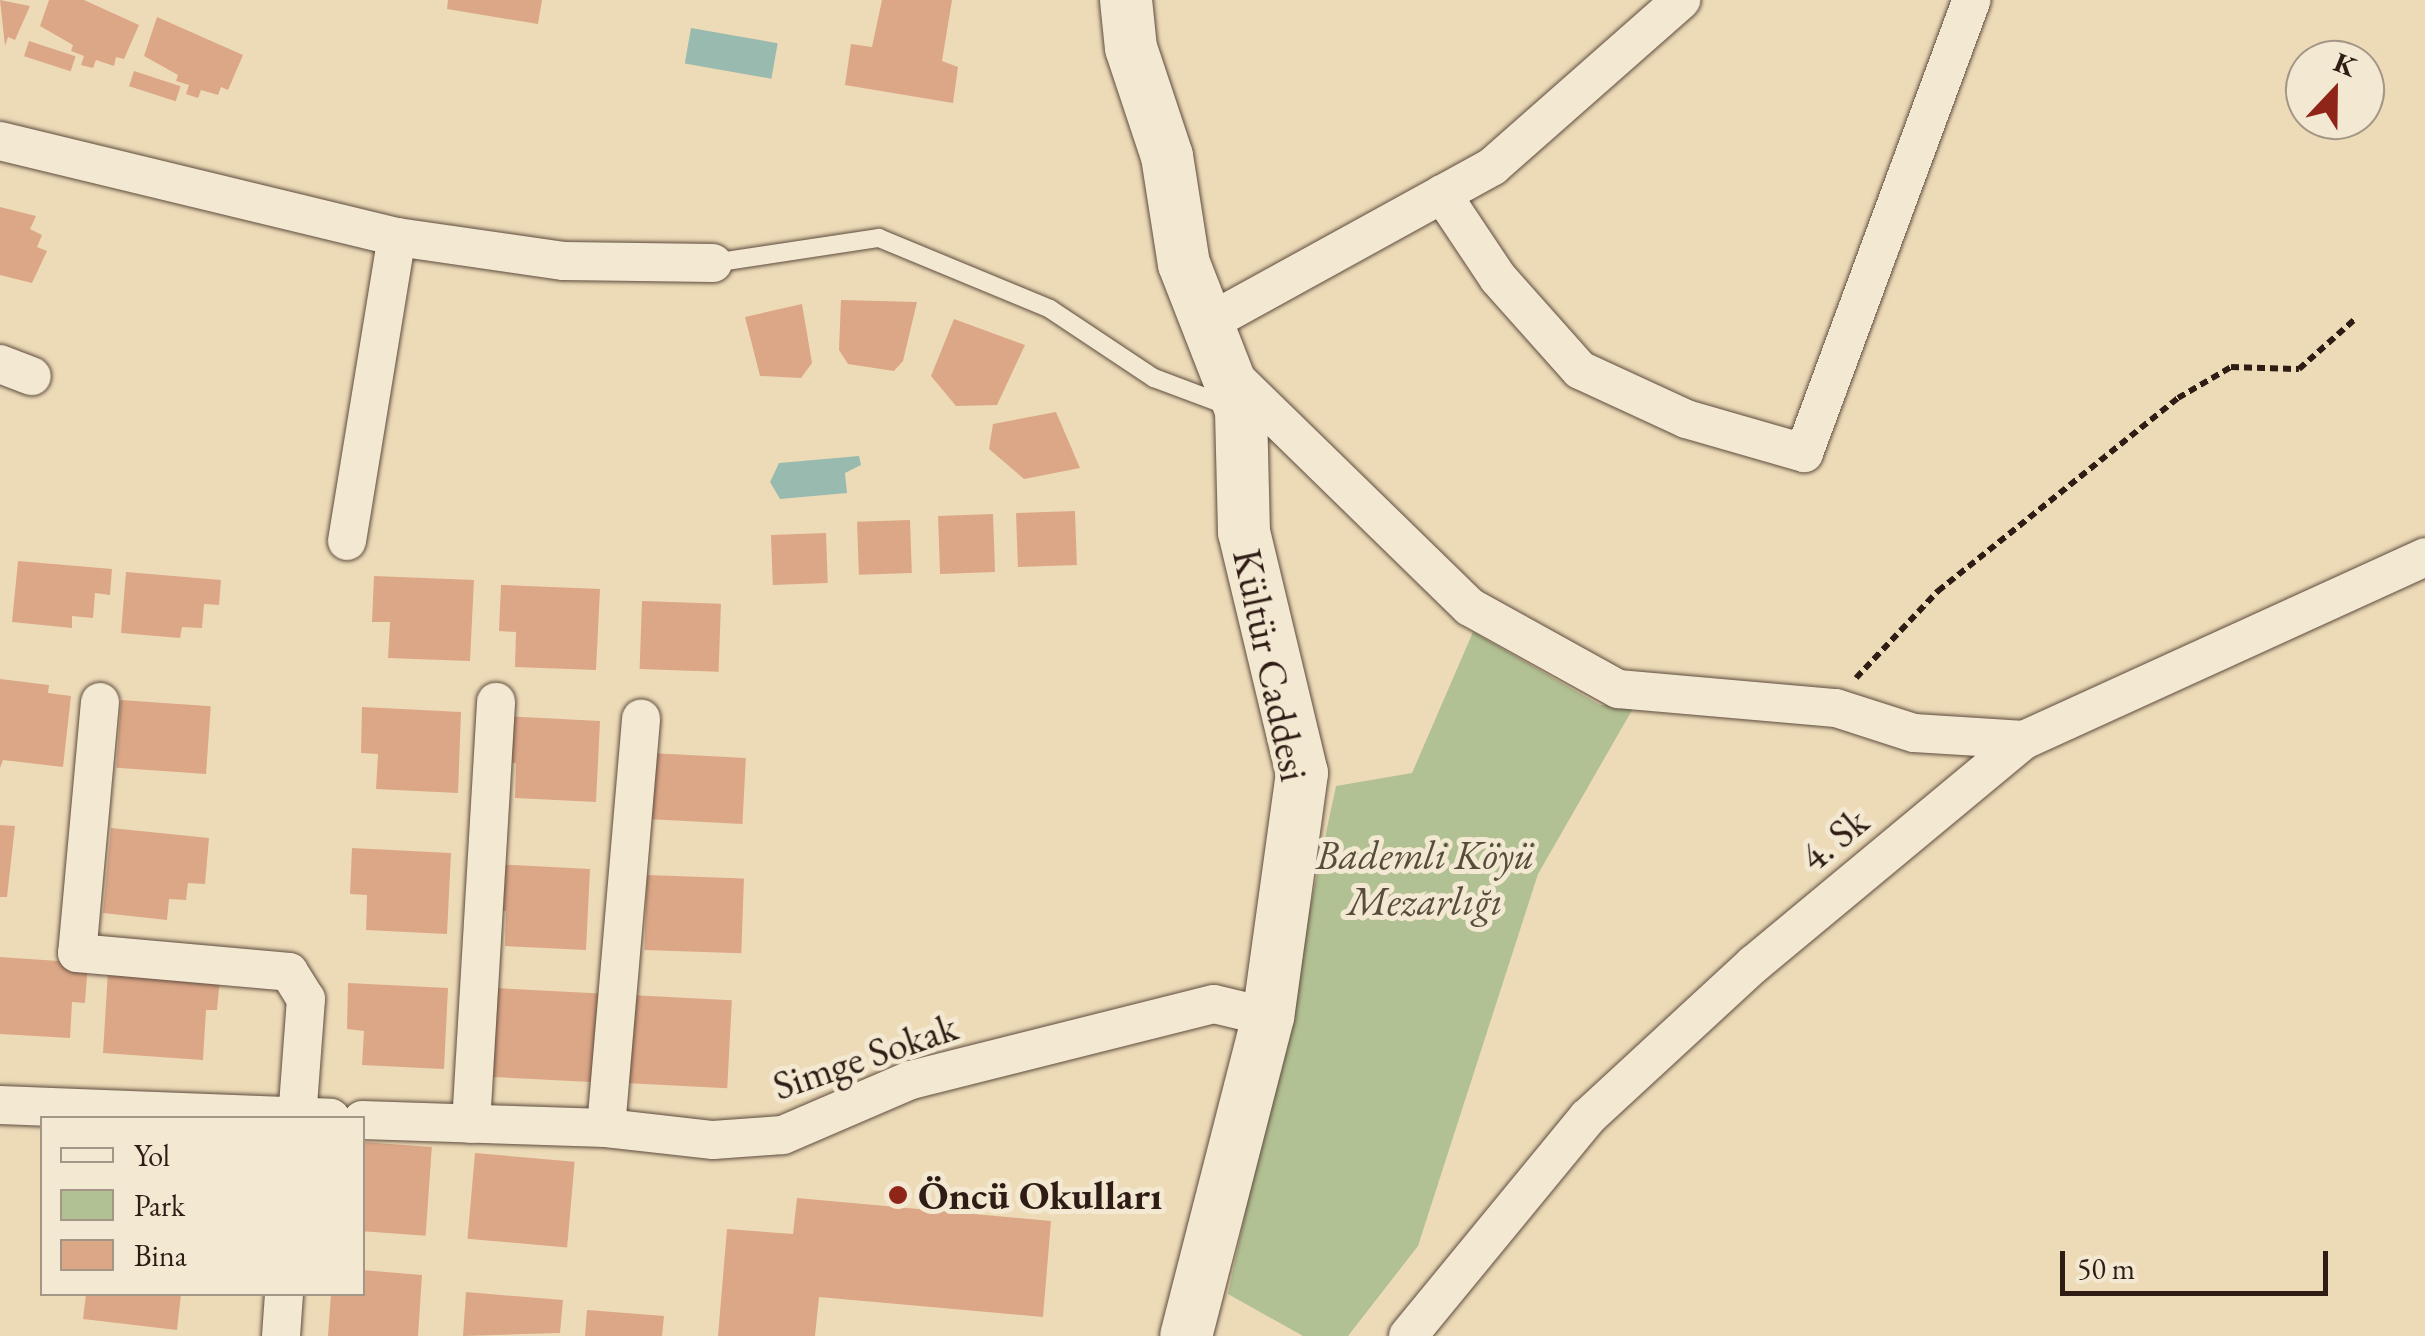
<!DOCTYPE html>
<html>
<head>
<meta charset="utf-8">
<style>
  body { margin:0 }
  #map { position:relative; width:2425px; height:1336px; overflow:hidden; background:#eddbb8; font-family:"EB Garamond",serif }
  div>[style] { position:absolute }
  .green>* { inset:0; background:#b2c193 }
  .water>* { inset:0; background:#99bbaf; transform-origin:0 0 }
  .building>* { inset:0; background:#dca787; transform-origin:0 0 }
  .path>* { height:6px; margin-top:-3px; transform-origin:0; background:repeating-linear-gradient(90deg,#2e1c15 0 8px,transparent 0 13px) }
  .roads { filter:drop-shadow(0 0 2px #5e4c3e) drop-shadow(0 0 2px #5e4c3e) }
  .lane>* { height:18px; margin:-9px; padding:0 9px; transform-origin:9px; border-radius:9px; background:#f3e8d1 }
  .street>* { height:38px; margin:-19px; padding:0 19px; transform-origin:19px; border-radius:19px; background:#f3e8d1 }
  .secondary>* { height:52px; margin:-26px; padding:0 26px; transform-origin:26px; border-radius:26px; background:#f3e8d1 }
  .dots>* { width:28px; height:28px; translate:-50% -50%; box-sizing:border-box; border:5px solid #f3e8d1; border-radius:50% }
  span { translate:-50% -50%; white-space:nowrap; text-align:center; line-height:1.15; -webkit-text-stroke:10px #f3e8d1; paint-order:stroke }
  .street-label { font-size:40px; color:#2e1c15 }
  .park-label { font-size:40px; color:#564e3b; font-style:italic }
  .poi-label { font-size:40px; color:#2e1c15; font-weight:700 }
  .left { translate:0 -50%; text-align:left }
  .legend { position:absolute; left:40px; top:1116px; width:325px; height:180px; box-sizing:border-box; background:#f3e8d1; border:2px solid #a49686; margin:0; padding:12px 18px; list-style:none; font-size:30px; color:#2e1c15 }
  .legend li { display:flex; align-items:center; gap:20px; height:50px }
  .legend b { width:50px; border:2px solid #a49686 }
  .north { position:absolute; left:2285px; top:40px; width:100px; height:100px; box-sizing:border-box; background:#f3e8d1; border:2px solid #a49686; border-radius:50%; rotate:22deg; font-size:28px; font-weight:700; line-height:40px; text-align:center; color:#2e1c15 }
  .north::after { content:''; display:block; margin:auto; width:35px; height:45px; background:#8f2418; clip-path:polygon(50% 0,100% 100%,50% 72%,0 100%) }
  .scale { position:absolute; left:2060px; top:1251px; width:268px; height:45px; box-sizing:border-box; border:5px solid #2e1c15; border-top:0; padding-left:12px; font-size:30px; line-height:35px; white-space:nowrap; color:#2e1c15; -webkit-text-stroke:8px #f3e8d1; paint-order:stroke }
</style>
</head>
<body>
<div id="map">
  <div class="green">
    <i style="clip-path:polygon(1473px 632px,1600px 705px,1635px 705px,1538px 874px,1418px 1246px,1348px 1336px,1303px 1336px,1228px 1294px,1336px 786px,1412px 773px)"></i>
  </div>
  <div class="water">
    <i style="left:691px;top:28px;width:88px;height:36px;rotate:10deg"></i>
    <i style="clip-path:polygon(859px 456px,861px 465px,845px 473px,847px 493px,780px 499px,770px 482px,779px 463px)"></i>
  </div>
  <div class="building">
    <i style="clip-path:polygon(0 0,30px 6px,15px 40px,8px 37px,5px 46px)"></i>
    <i style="clip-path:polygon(49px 0,84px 0,139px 25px,124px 59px,116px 57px,114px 66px,96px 60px,93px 68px,81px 65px,84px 56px,71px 51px,73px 45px,40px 26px)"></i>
    <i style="clip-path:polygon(448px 0,542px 0,538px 24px,447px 9px)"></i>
    <i style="clip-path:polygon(882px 0,952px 0,942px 61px,958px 67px,953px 103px,845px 85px,851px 44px,872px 47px)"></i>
    <i style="clip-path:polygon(157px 17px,243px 55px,228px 90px,221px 87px,218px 95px,201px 90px,198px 98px,186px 94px,189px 85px,176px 81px,178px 75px,144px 56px)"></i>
    <i style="left:29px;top:41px;width:49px;height:16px;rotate:18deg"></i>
    <i style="left:134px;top:71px;width:49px;height:16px;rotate:18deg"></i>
    <i style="clip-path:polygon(0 207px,36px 216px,30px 229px,42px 235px,37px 247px,47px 251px,32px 283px,0 275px)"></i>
    <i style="clip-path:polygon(841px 300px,917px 302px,903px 361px,894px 371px,848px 364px,839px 350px)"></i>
    <i style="clip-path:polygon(802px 304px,812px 363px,801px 378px,760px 376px,745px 317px)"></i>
    <i style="clip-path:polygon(954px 319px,1025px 345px,997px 405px,956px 406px,931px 376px)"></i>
    <i style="clip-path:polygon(1056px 412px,1080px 468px,1024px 479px,989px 449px,993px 424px)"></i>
    <i style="left:1075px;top:511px;width:54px;height:59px;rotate:88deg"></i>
    <i style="left:993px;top:514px;width:58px;height:55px;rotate:88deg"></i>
    <i style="left:910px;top:520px;width:53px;height:53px;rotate:88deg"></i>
    <i style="left:826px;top:533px;width:50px;height:55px;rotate:88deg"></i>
    <i style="clip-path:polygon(18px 561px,112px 569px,110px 595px,95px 593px,93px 618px,72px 616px,72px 628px,12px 622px)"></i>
    <i style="clip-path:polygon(126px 572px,221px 580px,219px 605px,204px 604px,202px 628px,182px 627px,180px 638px,121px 633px)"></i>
    <i style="clip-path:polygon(374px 576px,474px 580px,470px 661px,388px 658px,390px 622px,372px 622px)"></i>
    <i style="clip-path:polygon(501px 585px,600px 589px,596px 670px,515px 667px,516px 632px,499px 631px)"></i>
    <i style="left:642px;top:601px;width:79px;height:68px;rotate:2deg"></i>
    <i style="clip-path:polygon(0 679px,49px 685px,48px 693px,71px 696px,63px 767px,3px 760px,0 768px)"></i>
    <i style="left:121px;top:700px;width:90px;height:68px;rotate:4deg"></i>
    <i style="clip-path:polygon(362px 707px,461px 712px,458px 793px,376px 789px,378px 754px,361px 753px)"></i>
    <i style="clip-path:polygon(501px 716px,600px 721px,596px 802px,515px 798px,516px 763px,499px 762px)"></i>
    <i style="left:651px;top:753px;width:95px;height:66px;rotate:3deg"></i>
    <i style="clip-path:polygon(0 825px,15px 826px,7px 897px,0 897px)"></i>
    <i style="clip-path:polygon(111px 828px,209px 838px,205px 884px,188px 883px,186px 900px,169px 899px,167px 920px,103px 913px)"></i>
    <i style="clip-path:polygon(352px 848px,451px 853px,447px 934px,366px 930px,367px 895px,350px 894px)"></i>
    <i style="clip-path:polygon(491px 864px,590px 869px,586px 950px,505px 946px,506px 911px,489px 910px)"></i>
    <i style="left:647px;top:875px;width:97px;height:75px;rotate:2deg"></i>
    <i style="clip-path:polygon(0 957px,88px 963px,85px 1003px,72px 1002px,70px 1038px,0 1034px)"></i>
    <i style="clip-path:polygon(108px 971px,220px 978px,217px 1010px,206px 1010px,203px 1060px,103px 1053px)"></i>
    <i style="clip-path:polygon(348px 983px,448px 988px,444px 1069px,362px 1065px,364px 1031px,347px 1029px)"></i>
    <i style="left:496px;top:988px;width:104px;height:89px;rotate:3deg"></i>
    <i style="left:630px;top:995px;width:102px;height:88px;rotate:3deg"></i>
    <i style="left:362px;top:1142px;width:70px;height:89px;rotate:4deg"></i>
    <i style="left:475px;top:1153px;width:100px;height:86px;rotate:5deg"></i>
    <i style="clip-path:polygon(797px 1198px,1051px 1221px,1043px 1317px,819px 1297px,815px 1336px,718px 1336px,727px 1229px,793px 1234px)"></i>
    <i style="clip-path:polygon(362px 1270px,422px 1275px,418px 1336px,328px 1336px,331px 1294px,362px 1294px)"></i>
    <i style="clip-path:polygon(466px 1292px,563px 1300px,560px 1333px,463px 1336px)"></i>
    <i style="clip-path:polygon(86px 1294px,181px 1294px,177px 1330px,83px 1319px)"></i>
    <i style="clip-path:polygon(587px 1310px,664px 1316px,662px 1336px,585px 1336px)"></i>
  </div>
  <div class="path">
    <i style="left:1856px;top:678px;width:120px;rotate:-46.7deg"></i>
    <i style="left:1938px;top:591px;width:308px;rotate:-38.8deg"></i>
    <i style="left:2178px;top:398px;width:61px;rotate:-30.3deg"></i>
    <i style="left:2231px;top:367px;width:68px;rotate:1.7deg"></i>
    <i style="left:2299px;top:369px;width:74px;rotate:-41.7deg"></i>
  </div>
  <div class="roads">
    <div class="lane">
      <i style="left:713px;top:263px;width:168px;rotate:-8.6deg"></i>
      <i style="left:879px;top:238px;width:185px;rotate:22.5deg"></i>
      <i style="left:1050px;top:309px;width:125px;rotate:33.6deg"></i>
      <i style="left:1154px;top:378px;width:82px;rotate:20.6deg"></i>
    </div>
    <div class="street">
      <i style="left:0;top:141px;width:408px;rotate:13.6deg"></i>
      <i style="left:397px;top:237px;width:169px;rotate:8.2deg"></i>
      <i style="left:564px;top:261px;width:149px;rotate:0.8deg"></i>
      <i style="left:1442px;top:194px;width:101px;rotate:56.3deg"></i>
      <i style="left:1498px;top:278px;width:123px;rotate:48.3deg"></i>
      <i style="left:1580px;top:370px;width:117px;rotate:24.8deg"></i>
      <i style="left:1686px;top:419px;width:123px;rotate:16.1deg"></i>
      <i style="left:1804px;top:453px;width:483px;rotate:-69.7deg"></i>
      <i style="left:1208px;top:323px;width:325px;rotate:-28.8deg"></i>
      <i style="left:1493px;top:166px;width:251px;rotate:-41.4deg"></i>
      <i style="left:0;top:364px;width:34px;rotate:21deg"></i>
      <i style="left:1232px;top:375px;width:332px;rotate:44.3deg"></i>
      <i style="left:1470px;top:607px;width:169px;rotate:29deg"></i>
      <i style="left:1618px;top:689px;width:219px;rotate:5deg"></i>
      <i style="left:1836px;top:708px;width:82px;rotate:17.8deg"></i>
      <i style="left:1914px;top:733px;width:110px;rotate:3.6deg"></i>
      <i style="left:347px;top:541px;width:308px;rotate:-80.7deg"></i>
      <i style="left:100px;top:702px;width:252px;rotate:95.2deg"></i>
      <i style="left:77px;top:953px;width:213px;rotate:5.1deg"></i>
      <i style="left:289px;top:972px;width:32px;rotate:58deg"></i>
      <i style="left:306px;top:999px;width:119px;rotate:94.3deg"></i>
      <i style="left:0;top:1105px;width:331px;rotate:2.2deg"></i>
      <i style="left:362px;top:1120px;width:244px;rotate:1.9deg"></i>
      <i style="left:606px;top:1128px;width:108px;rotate:6.4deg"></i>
      <i style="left:713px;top:1140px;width:70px;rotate:-4.1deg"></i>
      <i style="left:783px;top:1135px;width:139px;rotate:-23.3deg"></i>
      <i style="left:911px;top:1080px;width:312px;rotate:-14.1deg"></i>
      <i style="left:1214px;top:1004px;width:56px;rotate:13.5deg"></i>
      <i style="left:471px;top:1124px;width:423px;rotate:-86.6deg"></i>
      <i style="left:606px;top:1128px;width:411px;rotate:-85.1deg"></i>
      <i style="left:281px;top:1336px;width:42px;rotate:-85.9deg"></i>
      <i style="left:1408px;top:1336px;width:283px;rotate:-50.6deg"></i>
      <i style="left:1588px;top:1117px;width:226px;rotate:-42.7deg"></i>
      <i style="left:1754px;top:964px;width:351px;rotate:-39.7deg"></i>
      <i style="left:2024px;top:740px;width:441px;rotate:-24.5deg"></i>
    </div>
    <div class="secondary">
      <i style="left:1126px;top:0;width:48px;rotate:84.1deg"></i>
      <i style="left:1131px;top:48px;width:114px;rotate:71.6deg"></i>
      <i style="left:1167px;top:156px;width:109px;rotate:81.1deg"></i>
      <i style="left:1184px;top:264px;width:157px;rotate:68.7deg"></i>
      <i style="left:1241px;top:410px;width:122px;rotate:88.6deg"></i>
      <i style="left:1244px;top:532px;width:248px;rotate:76.5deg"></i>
      <i style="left:1302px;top:773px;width:246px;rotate:97.9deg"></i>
      <i style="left:1268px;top:1017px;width:329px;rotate:104.4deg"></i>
    </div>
  </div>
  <div class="dots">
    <i style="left:898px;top:1195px;background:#8f2418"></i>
  </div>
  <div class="street-label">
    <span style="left:1271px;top:665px;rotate:78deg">Kültür Caddesi</span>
    <span style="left:1834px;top:839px;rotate:-40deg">4. Sk</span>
    <span style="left:865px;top:1056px;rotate:-19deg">Simge Sokak</span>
  </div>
  <div class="park-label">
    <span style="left:1425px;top:878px">Bademli Köyü<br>Mezarlığı</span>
  </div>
  <div class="poi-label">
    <span class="left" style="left:918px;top:1195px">Öncü Okulları</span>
  </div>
  <ul class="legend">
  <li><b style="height:12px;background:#f3e8d1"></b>Yol</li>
  <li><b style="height:28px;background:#b2c193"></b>Park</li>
  <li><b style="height:28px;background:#dca787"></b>Bina</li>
  </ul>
  <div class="north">K</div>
  <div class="scale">50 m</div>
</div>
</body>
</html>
